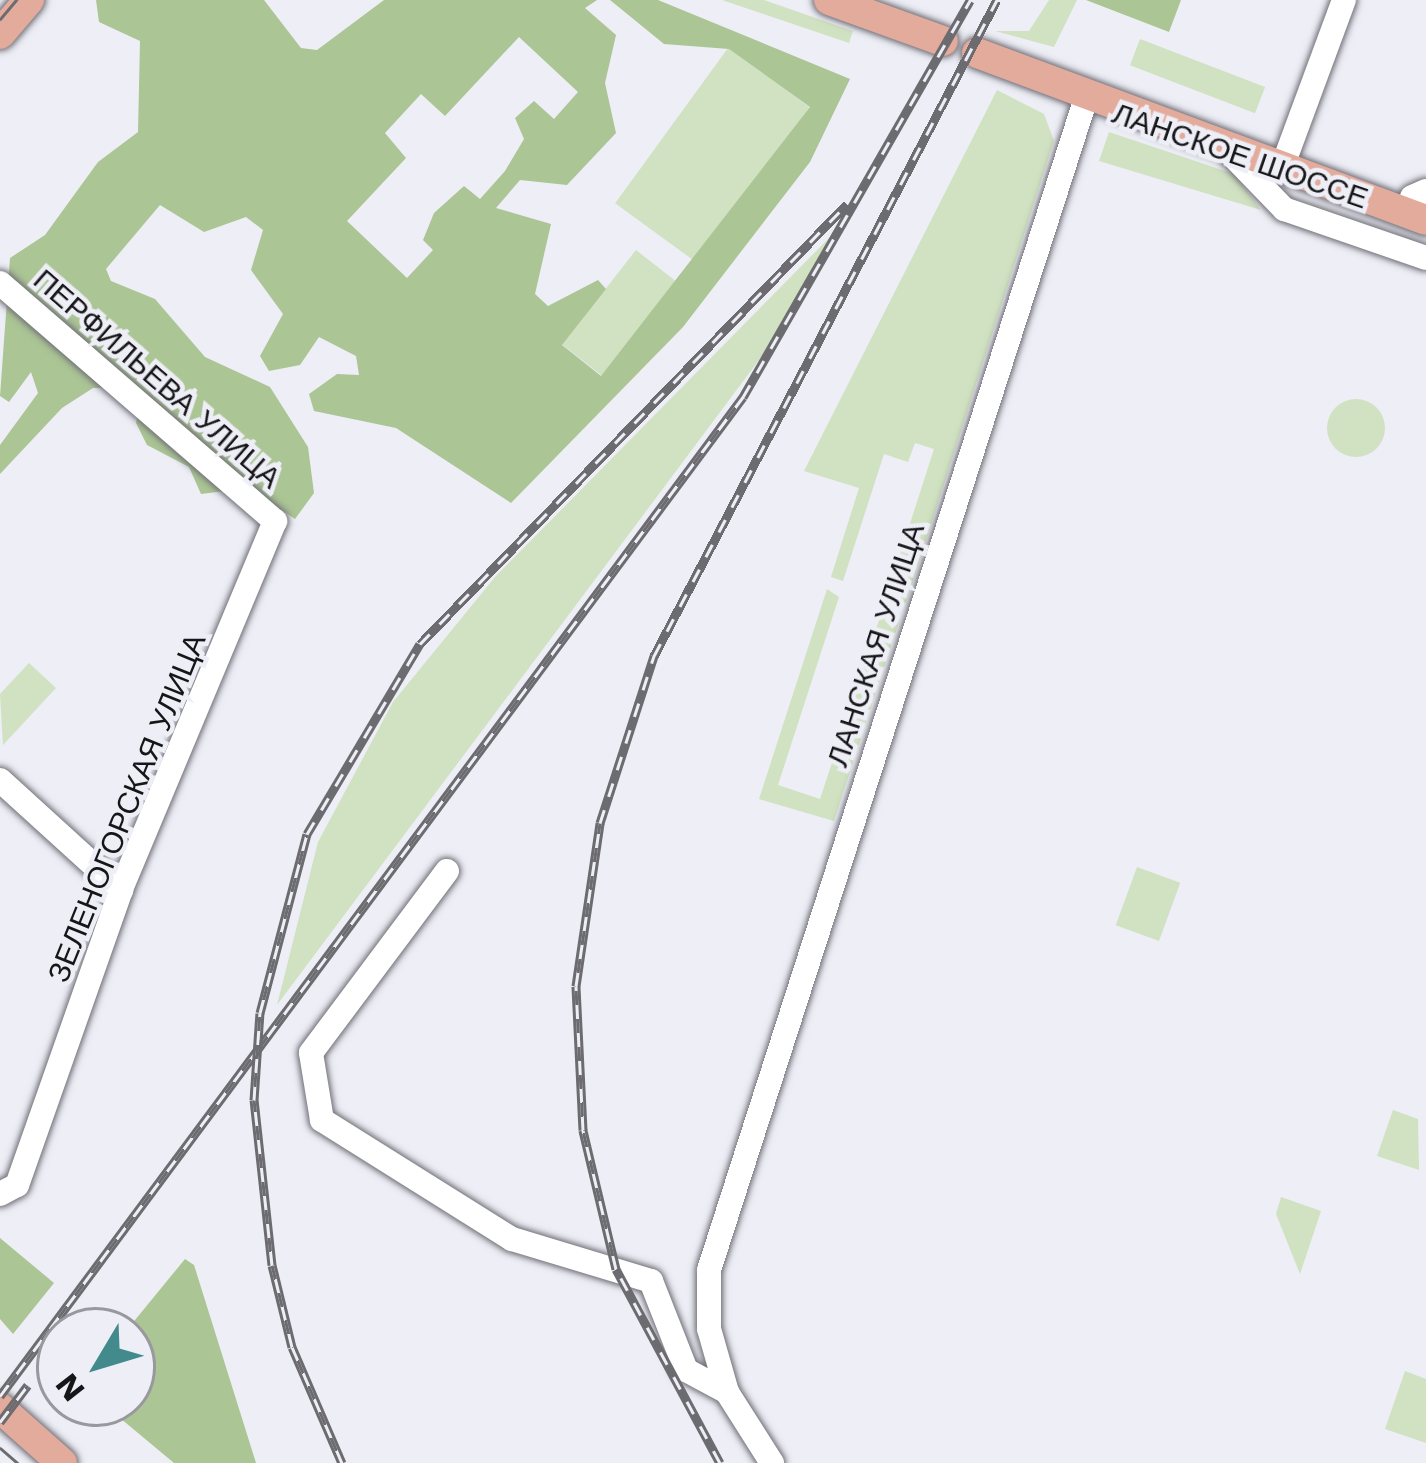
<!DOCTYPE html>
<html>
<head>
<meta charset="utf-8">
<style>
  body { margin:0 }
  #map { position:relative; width:1426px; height:1463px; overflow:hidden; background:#eeeef6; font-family:"Work Sans",sans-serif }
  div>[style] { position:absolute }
  .green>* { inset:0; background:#d0e2c1; transform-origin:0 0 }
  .round { border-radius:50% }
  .forest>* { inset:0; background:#abc595 }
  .roads { filter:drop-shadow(0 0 3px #706f77) drop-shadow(0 0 3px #706f77) }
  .minor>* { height:24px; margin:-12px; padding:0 12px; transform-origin:12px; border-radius:12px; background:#fff }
  .major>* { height:30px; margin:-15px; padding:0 15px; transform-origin:15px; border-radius:15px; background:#e3ab9b }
  .tram>* { height:3px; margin:-1.5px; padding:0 1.5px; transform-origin:1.5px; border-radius:1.5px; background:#6b6b70 }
  .rail>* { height:9px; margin-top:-4.5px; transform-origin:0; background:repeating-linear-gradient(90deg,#eeeef6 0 14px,#6b6b70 0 28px); box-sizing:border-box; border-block:3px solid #6b6b70 }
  span { translate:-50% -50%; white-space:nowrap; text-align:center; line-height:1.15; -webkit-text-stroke:9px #eeeef6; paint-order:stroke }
  .street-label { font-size:30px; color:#161619 }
  .north { position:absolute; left:36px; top:1307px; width:120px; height:120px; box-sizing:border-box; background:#eeeef6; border:3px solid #98989e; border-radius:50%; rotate:232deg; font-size:33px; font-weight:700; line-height:48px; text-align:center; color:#161619 }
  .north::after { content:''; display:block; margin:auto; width:42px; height:54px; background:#428a8c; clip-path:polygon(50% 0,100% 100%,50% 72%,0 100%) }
</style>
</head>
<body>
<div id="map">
  <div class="green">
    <i style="clip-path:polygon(722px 0,764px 0,853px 31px,849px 43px)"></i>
    <i style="clip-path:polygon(1049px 0,1077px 0,1054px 47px,995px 31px,1029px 31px)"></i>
    <i style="left:1140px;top:39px;width:134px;height:28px;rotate:21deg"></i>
    <i style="left:728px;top:48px;width:101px;height:192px;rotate:36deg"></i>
    <i style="clip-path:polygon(997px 90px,1044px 114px,1054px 141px,906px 603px,887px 595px,934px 449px,915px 443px,908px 462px,884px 454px,843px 581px,831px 577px,859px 488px,804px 471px)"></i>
    <i style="clip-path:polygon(1109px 132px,1234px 174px,1261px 210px,1099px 161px)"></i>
    <i style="clip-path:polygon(836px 231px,768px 348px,277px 1005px,318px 842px,393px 702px,495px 577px)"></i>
    <i style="left:636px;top:250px;width:51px;height:120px;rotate:38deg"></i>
    <i class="round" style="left:1327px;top:399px;width:58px;height:58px"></i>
    <i style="clip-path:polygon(827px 589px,839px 597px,778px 785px,820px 799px,882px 611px,900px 619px,834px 821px,759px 799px)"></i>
    <i style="clip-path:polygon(29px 663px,56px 688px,3px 745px,0 694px)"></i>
    <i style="left:1137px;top:867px;width:46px;height:62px;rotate:20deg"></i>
    <i style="clip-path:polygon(1393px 1110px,1418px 1119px,1419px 1170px,1377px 1156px)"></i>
    <i style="clip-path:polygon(1281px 1197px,1321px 1211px,1300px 1274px,1276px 1214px)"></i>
    <i style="clip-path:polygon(1405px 1371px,1426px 1379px,1426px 1443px,1385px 1429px)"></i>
  </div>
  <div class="forest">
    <i style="clip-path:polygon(evenodd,96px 0,264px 0,301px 48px,317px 50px,384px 0,597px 0,585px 8px,616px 35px,605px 83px,616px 133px,567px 185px,520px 180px,496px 208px,551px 224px,535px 294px,548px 306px,598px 280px,606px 289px,562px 345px,601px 376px,810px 107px,729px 49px,664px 44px,610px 0,658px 0,850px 79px,810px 162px,683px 327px,511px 503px,396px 428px,314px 411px,309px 394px,337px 374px,359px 375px,356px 356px,319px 337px,300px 365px,269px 371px,260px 356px,283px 314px,251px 270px,263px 230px,246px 217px,204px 232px,160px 205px,106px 269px,111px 281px,155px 299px,205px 357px,270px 387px,308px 447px,314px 493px,295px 519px,249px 488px,201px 494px,189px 467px,147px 445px,136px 423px,141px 400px,124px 387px,93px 388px,62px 408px,0 474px,0 445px,38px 393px,31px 372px,9px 402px,0 396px,10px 258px,45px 235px,98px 162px,138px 132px,140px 41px,99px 22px,96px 0,519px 37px,578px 92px,554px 119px,534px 101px,515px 118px,524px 139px,505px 171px,480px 199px,464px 186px,434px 213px,423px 240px,433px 250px,407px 278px,347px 221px,406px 158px,385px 133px,421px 94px,445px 116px,519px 37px)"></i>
    <i style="clip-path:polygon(1086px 0,1181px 0,1169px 32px)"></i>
    <i style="clip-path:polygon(0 1238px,54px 1283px,13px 1334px,0 1319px)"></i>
    <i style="clip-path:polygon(185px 1259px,194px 1265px,256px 1463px,174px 1463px,102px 1403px,132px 1403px,126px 1331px)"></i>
  </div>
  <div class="roads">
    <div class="minor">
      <i style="left:1228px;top:151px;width:81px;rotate:46deg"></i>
      <i style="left:1284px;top:209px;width:150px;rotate:19deg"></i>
      <i style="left:1287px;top:154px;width:164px;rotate:-69.7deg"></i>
      <i style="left:1412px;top:197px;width:15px;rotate:-23deg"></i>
      <i style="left:0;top:283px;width:364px;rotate:40.9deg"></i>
      <i style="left:275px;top:521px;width:400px;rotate:112.7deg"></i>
      <i style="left:121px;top:890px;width:313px;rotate:109.4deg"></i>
      <i style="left:17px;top:1185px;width:19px;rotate:152deg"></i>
      <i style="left:0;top:780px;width:164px;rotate:42.3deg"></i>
      <i style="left:447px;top:871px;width:227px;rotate:126.8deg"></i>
      <i style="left:311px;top:1053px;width:68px;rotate:80.7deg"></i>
      <i style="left:322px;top:1120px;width:224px;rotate:32.1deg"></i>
      <i style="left:512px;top:1239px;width:145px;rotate:16.8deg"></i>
      <i style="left:651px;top:1281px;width:96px;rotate:68.5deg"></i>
      <i style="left:686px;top:1370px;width:47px;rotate:28.2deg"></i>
      <i style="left:772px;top:1463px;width:84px;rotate:-122.4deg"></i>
      <i style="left:727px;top:1392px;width:66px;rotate:-105.9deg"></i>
      <i style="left:709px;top:1329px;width:59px;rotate:-90deg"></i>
      <i style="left:709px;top:1270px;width:1228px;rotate:-72.17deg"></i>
    </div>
    <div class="major">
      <i style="left:829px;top:0;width:121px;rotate:19.8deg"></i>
      <i style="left:0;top:34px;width:45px;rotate:-49.5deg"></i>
      <i style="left:977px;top:53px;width:479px;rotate:20.4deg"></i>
      <i style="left:0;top:1408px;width:83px;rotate:41.6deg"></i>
    </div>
  </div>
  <div class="tram">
    <i style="left:0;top:19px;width:25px;rotate:-50deg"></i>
    <i style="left:0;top:1448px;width:23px;rotate:41deg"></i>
  </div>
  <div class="rail">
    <i style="left:0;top:1396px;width:1245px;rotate:-53.36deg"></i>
    <i style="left:743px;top:397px;width:457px;rotate:-60.2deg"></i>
    <i style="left:0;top:1422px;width:46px;rotate:-52.9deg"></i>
    <i style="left:342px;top:1463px;width:126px;rotate:-113.3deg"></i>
    <i style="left:292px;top:1347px;width:84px;rotate:-103.7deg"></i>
    <i style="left:272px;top:1265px;width:166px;rotate:-96.2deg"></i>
    <i style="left:254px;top:1100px;width:87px;rotate:-86.1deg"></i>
    <i style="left:260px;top:1013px;width:185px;rotate:-75.3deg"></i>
    <i style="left:307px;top:834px;width:221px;rotate:-59.3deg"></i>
    <i style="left:420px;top:644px;width:613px;rotate:-45.86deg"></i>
    <i style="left:720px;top:1463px;width:220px;rotate:-118.2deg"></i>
    <i style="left:616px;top:1269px;width:143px;rotate:-103.4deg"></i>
    <i style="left:583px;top:1130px;width:144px;rotate:-92.8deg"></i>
    <i style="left:576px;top:986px;width:165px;rotate:-81.6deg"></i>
    <i style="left:600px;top:823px;width:176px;rotate:-72.1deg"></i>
    <i style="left:654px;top:656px;width:740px;rotate:-62.4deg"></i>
  </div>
  <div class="street-label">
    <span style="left:1240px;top:156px;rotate:19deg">ЛАНСКОЕ ШОССЕ</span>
    <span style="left:157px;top:379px;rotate:41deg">ПЕРФИЛЬЕВА УЛИЦА</span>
    <span style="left:876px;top:645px;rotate:-72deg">ЛАНСКАЯ УЛИЦА</span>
    <span style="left:127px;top:808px;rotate:-68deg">ЗЕЛЕНОГОРСКАЯ УЛИЦА</span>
  </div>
  <div class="north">N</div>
</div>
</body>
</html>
